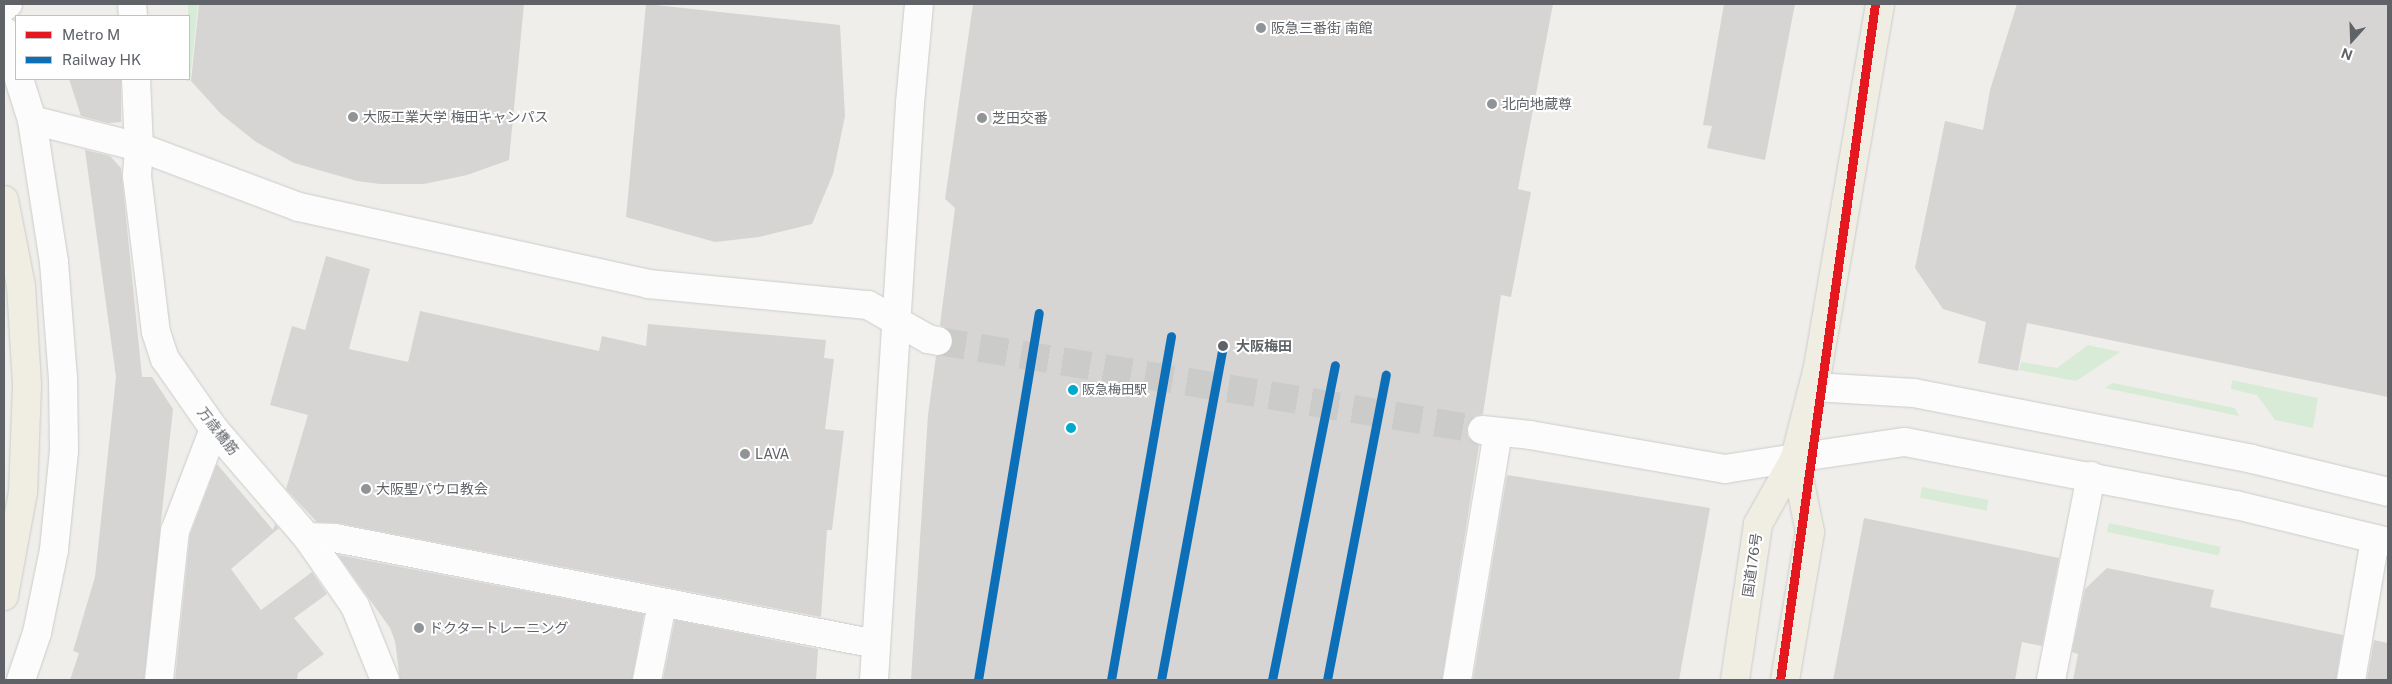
<!DOCTYPE html>
<html>
<head>
<meta charset="utf-8">
<style>
  body { margin:0 }
  #map { position:relative; width:2392px; height:684px; overflow:hidden; background:#efeeea; font-family:"Public Sans","Noto Sans JP",sans-serif }
  div>[style] { position:absolute }
  .green>* { inset:0; background:#d8ebd6; transform-origin:0 0 }
  .building>* { inset:0; background:#d6d5d3 }
  .street-tunnel>* { height:28px; margin-top:-14px; transform-origin:0; background:repeating-linear-gradient(90deg,#cbcbca 0 28px,transparent 0 42px) }
  .roads { filter:drop-shadow(0 0 1px #cbcccc) drop-shadow(0 0 1px #cbcccc) }
  .street>* { height:28px; margin:-14px; padding:0 14px; transform-origin:14px; border-radius:14px; background:#fdfcfc }
  .secondary>* { height:28px; margin:-14px; padding:0 14px; transform-origin:14px; border-radius:14px; background:#fdfcfc }
  .highway>* { height:28px; margin:-14px; padding:0 14px; transform-origin:14px; border-radius:14px; background:#f0ede3 }
  .rail-1>* { height:9px; margin:-4.5px; padding:0 4.5px; transform-origin:4.5px; border-radius:4.5px; background:#0d6fb8 }
  .metro-1>* { height:9px; margin:-4.5px; padding:0 4.5px; transform-origin:4.5px; border-radius:4.5px; background:#e5171f }
  .dots>* { width:14px; height:14px; translate:-50% -50%; box-sizing:border-box; border:2px solid #fff; border-radius:50% }
  span { translate:-50% -50%; white-space:nowrap; text-align:center; line-height:1.15; -webkit-text-stroke:4px #fff; paint-order:stroke }
  .bus-label { font-size:13px; color:#5f6368 }
  .left { translate:0 -50%; text-align:left }
  .poi-label { font-size:14px; color:#5f6368 }
  .stop-label { font-size:14px; color:#5f6368; font-weight:700 }
  .street-label { font-size:14px; color:#5f6368 }
  .frame { position:absolute; inset:0; border:5px solid #5f6368; pointer-events:none }
  .legend { position:absolute; left:15px; top:15px; width:175px; height:65px; box-sizing:border-box; background:#fff; border:1px solid #bfc1c3; margin:0; padding:6px 9px; list-style:none; font-size:15px; color:#5f6368 }
  .legend li { display:flex; align-items:center; gap:10px; height:25px }
  .legend b { width:25px; border:1px solid #bfc1c3 }
  .north { position:absolute; left:2327px; top:15px; width:50px; height:50px; -webkit-text-stroke:4px #fff; paint-order:stroke; rotate:200deg; font-size:14px; font-weight:700; line-height:20px; text-align:center; color:#5f6368 }
  .north::after { content:''; display:block; margin:auto; width:18px; height:22px; background:#5f6368; clip-path:polygon(50% 0,100% 100%,50% 72%,0 100%) }
</style>
</head>
<body>
<div id="map">
  <div class="green">
    <i style="clip-path:polygon(188px 4px,198px 4px,190px 81px,186px 81px,189px 51px)"></i>
    <i style="clip-path:polygon(2088px 345px,2120px 352px,2076px 381px,2019px 370px,2021px 362px,2057px 368px)"></i>
    <i style="clip-path:polygon(2232px 380px,2318px 398px,2313px 428px,2275px 420px,2257px 395px,2231px 389px)"></i>
    <i style="clip-path:polygon(2113px 383px,2235px 408px,2239px 416px,2105px 388px)"></i>
    <i style="left:1922px;top:487px;width:68px;height:11px;rotate:11deg"></i>
    <i style="left:2109px;top:523px;width:114px;height:9px;rotate:12deg"></i>
  </div>
  <div class="building">
    <i style="clip-path:polygon(199px 4px,524px 4px,509px 160px,467px 175px,424px 184px,380px 184px,357px 181px,294px 163px,256px 142px,221px 114px,191px 81px)"></i>
    <i style="clip-path:polygon(646px 4px,840px 25px,845px 116px,833px 174px,812px 224px,759px 237px,715px 242px,626px 217px)"></i>
    <i style="clip-path:polygon(973px 4px,1553px 4px,1518px 189px,1531px 192px,1511px 297px,1501px 295px,1483px 414px,1475px 416px,1467px 428px,1468px 437px,1479px 445px,1442px 680px,911px 680px,928px 415px,936px 356px,949px 352px,953px 344px,949px 330px,940px 325px,955px 208px,945px 199px)"></i>
    <i style="clip-path:polygon(1724px 4px,1795px 4px,1765px 160px,1707px 148px,1712px 126px,1703px 125px)"></i>
    <i style="clip-path:polygon(2017px 4px,2388px 4px,2388px 397px,2027px 323px,2018px 371px,1978px 363px,1986px 322px,1943px 309px,1915px 268px,1945px 121px,1983px 130px,1990px 90px)"></i>
    <i style="clip-path:polygon(69px 79px,121px 79px,121px 122px,108px 123px,81px 116px)"></i>
    <i style="clip-path:polygon(85px 150px,110px 156px,121px 168px,142px 377px,152px 377px,173px 409px,144px 680px,70px 680px,79px 653px,73px 651px,95px 577px,116px 377px)"></i>
    <i style="clip-path:polygon(326px 256px,370px 269px,349px 349px,408px 362px,420px 311px,599px 351px,602px 336px,646px 346px,648px 324px,826px 340px,824px 358px,834px 359px,825px 429px,844px 431px,832px 530px,827px 530px,821px 617px,338px 523px,317px 522px,286px 489px,308px 415px,270px 405px,292px 326px,305px 330px)"></i>
    <i style="clip-path:polygon(217px 464px,273px 530px,275px 524px,279px 528px,231px 569px,261px 610px,312px 572px,327px 594px,294px 618px,324px 654px,298px 673px,297px 680px,175px 680px,190px 535px)"></i>
    <i style="clip-path:polygon(1507px 475px,1710px 508px,1679px 680px,1473px 680px)"></i>
    <i style="clip-path:polygon(1864px 518px,2059px 558px,2042px 646px,2022px 642px,2015px 680px,1833px 680px)"></i>
    <i style="clip-path:polygon(338px 555px,644px 614px,632px 680px,400px 680px,395px 641px,390px 628px)"></i>
    <i style="clip-path:polygon(2107px 568px,2214px 590px,2210px 607px,2343px 635px,2336px 680px,2073px 680px,2078px 654px,2072px 652px,2085px 589px)"></i>
    <i style="clip-path:polygon(675px 620px,818px 649px,816px 680px,663px 680px)"></i>
    <i style="clip-path:polygon(2374px 640px,2388px 643px,2388px 680px,2367px 680px)"></i>
  </div>
  <div class="street-tunnel">
    <i style="left:938px;top:341px;width:551px;rotate:9.29deg"></i>
  </div>
  <div class="roads">
    <div class="street">
      <i style="left:132px;top:4px;width:12px;rotate:85deg"></i>
      <i style="left:4px;top:7px;width:5px;rotate:-37deg"></i>
      <i style="left:136px;top:79px;width:68px;rotate:87.5deg"></i>
      <i style="left:139px;top:147px;width:29px;rotate:94deg"></i>
      <i style="left:137px;top:176px;width:157px;rotate:83.1deg"></i>
      <i style="left:156px;top:332px;width:28px;rotate:72deg"></i>
      <i style="left:165px;top:359px;width:85px;rotate:55deg"></i>
      <i style="left:214px;top:429px;width:143px;rotate:49.3deg"></i>
      <i style="left:307px;top:537px;width:84px;rotate:55.2deg"></i>
      <i style="left:355px;top:606px;width:80px;rotate:67.9deg"></i>
      <i style="left:32px;top:120px;width:110px;rotate:14.2deg"></i>
      <i style="left:139px;top:147px;width:171px;rotate:20.6deg"></i>
      <i style="left:299px;top:207px;width:357px;rotate:12.4deg"></i>
      <i style="left:648px;top:284px;width:221px;rotate:5.5deg"></i>
      <i style="left:868px;top:305px;width:69px;rotate:29.5deg"></i>
      <i style="left:928px;top:339px;width:10px;rotate:11deg"></i>
      <i style="left:1482px;top:430px;width:48px;rotate:5.9deg"></i>
      <i style="left:1530px;top:435px;width:198px;rotate:9.9deg"></i>
      <i style="left:1725px;top:469px;width:71px;rotate:-8.9deg"></i>
      <i style="left:307px;top:537px;width:28px;rotate:2deg"></i>
      <i style="left:335px;top:538px;width:551px;rotate:11.09deg"></i>
      <i style="left:159px;top:680px;width:150px;rotate:-83.9deg"></i>
      <i style="left:175px;top:531px;width:109px;rotate:-69.1deg"></i>
      <i style="left:647px;top:680px;width:77px;rotate:-78.8deg"></i>
      <i style="left:1457px;top:680px;width:251px;rotate:-80.6deg"></i>
      <i style="left:2051px;top:680px;width:208px;rotate:-78.9deg"></i>
      <i style="left:2351px;top:680px;width:143px;rotate:-80.3deg"></i>
    </div>
    <div class="secondary">
      <i style="left:4px;top:31px;width:42px;rotate:73.3deg"></i>
      <i style="left:19px;top:79px;width:43px;rotate:72.4deg"></i>
      <i style="left:32px;top:120px;width:144px;rotate:81.2deg"></i>
      <i style="left:54px;top:262px;width:116px;rotate:85.6deg"></i>
      <i style="left:63px;top:378px;width:73px;rotate:89.2deg"></i>
      <i style="left:64px;top:451px;width:100px;rotate:95.8deg"></i>
      <i style="left:54px;top:550px;width:85px;rotate:101.6deg"></i>
      <i style="left:37px;top:633px;width:50px;rotate:108.8deg"></i>
      <i style="left:1814px;top:387px;width:100px;rotate:3.4deg"></i>
      <i style="left:1914px;top:393px;width:344px;rotate:11deg"></i>
      <i style="left:2252px;top:459px;width:140px;rotate:13.6deg"></i>
      <i style="left:1795px;top:458px;width:111px;rotate:-8.3deg"></i>
      <i style="left:1905px;top:442px;width:337px;rotate:10.8deg"></i>
      <i style="left:2236px;top:505px;width:156px;rotate:13.7deg"></i>
      <i style="left:874px;top:680px;width:578px;rotate:-86.43deg"></i>
      <i style="left:910px;top:103px;width:99px;rotate:-84.8deg"></i>
    </div>
    <div class="highway">
      <i style="left:4px;top:200px;width:88px;rotate:78.8deg"></i>
      <i style="left:21px;top:286px;width:99px;rotate:86.5deg"></i>
      <i style="left:27px;top:385px;width:107px;rotate:92.1deg"></i>
      <i style="left:23px;top:492px;width:106px;rotate:100.4deg"></i>
      <i style="left:1735px;top:680px;width:158px;rotate:-81.6deg"></i>
      <i style="left:1758px;top:524px;width:76px;rotate:-60.7deg"></i>
      <i style="left:1795px;top:458px;width:94px;rotate:-75.8deg"></i>
      <i style="left:1818px;top:367px;width:368px;rotate:-80.3deg"></i>
      <i style="left:1785px;top:680px;width:150px;rotate:-80.4deg"></i>
      <i style="left:1810px;top:532px;width:76px;rotate:-101.5deg"></i>
    </div>
  </div>
  <div class="rail-1">
    <i style="left:978px;top:680px;width:372px;rotate:-80.6deg"></i>
    <i style="left:1111px;top:680px;width:349px;rotate:-80.1deg"></i>
    <i style="left:1161px;top:680px;width:340px;rotate:-79.5deg"></i>
    <i style="left:1272px;top:680px;width:321px;rotate:-78.7deg"></i>
    <i style="left:1327px;top:680px;width:311px;rotate:-79.1deg"></i>
  </div>
  <div class="metro-1">
    <i style="left:1780px;top:680px;width:683px;rotate:-82deg"></i>
  </div>
  <div class="dots">
    <i style="left:1261px;top:28px;background:#919496"></i>
    <i style="left:1492px;top:104px;background:#919496"></i>
    <i style="left:353px;top:117px;background:#919496"></i>
    <i style="left:982px;top:118px;background:#919496"></i>
    <i style="left:1223px;top:346px;background:#5f6368"></i>
    <i style="left:1073px;top:390px;background:#00a9ce"></i>
    <i style="left:1071px;top:428px;background:#00a9ce"></i>
    <i style="left:745px;top:454px;background:#919496"></i>
    <i style="left:366px;top:489px;background:#919496"></i>
    <i style="left:419px;top:628px;background:#919496"></i>
  </div>
  <div class="bus-label">
    <span class="left" style="left:1082px;top:390px">阪急梅田駅</span>
  </div>
  <div class="poi-label">
    <span class="left" style="left:1271px;top:28px">阪急三番街 南館</span>
    <span class="left" style="left:1502px;top:104px">北向地蔵尊</span>
    <span class="left" style="left:363px;top:117px">大阪工業大学 梅田キャンパス</span>
    <span class="left" style="left:992px;top:118px">芝田交番</span>
    <span class="left" style="left:755px;top:454px">LAVA</span>
    <span class="left" style="left:376px;top:489px">大阪聖パウロ教会</span>
    <span class="left" style="left:429px;top:628px">ドクタートレーニング</span>
  </div>
  <div class="stop-label">
    <span class="left" style="left:1236px;top:346px">大阪梅田</span>
  </div>
  <div class="street-label">
    <span style="left:218px;top:431px;rotate:52deg">万歳橋筋</span>
    <span style="left:1752px;top:565px;rotate:-82deg">国道176号</span>
  </div>
  <div class="frame"></div>
  <ul class="legend">
  <li><b style="height:6px;background:#e5171f"></b>Metro M</li>
  <li><b style="height:6px;background:#0d6fb8"></b>Railway HK</li>
  </ul>
  <div class="north">N</div>
</div>
</body>
</html>
